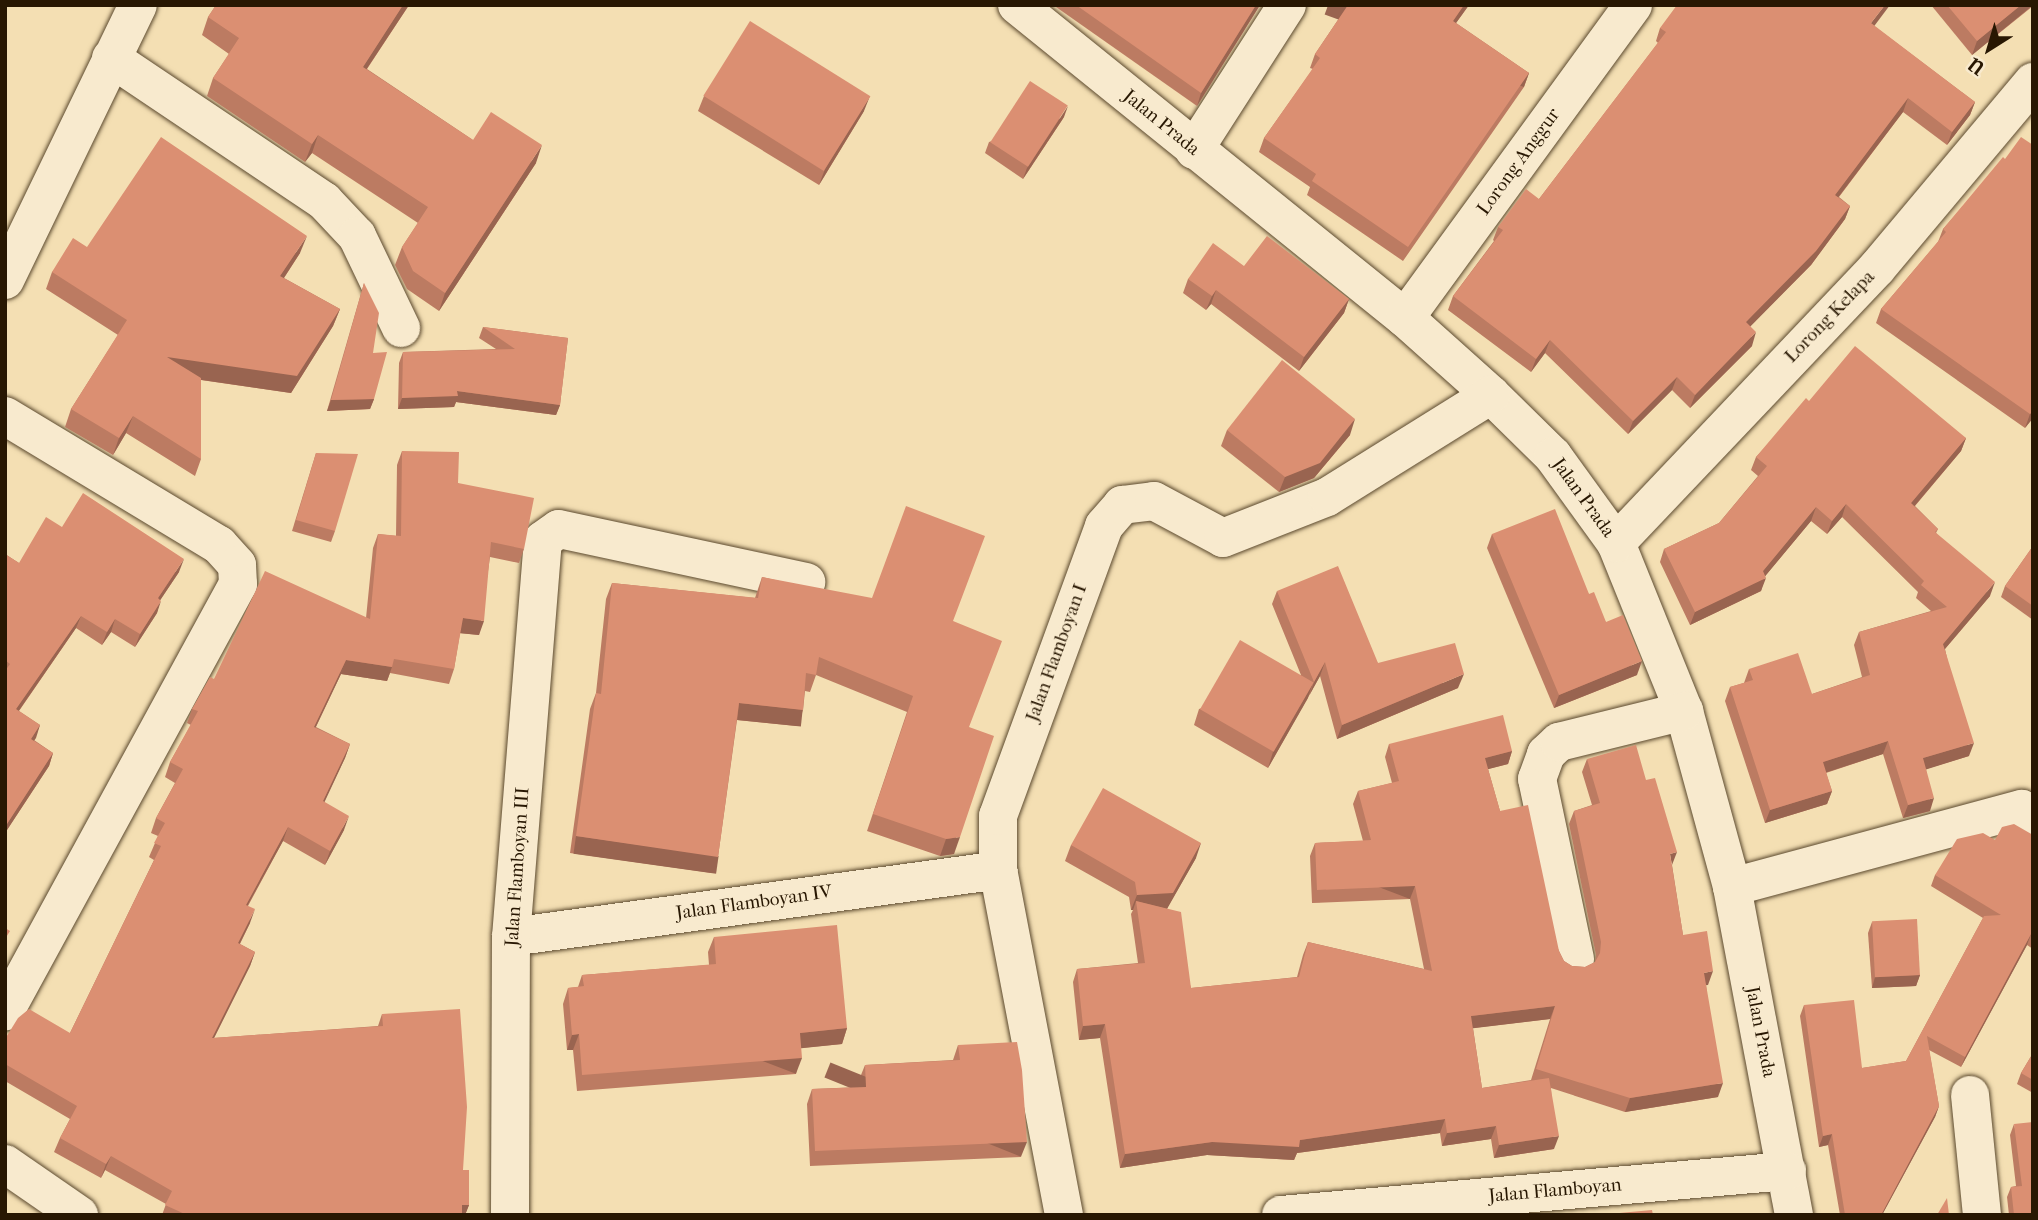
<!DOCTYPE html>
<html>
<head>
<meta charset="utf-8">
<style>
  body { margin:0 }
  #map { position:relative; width:2038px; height:1220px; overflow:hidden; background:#f4dfb3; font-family:"IM FELL French Canon",serif }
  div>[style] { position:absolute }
  .roads { filter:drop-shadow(0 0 2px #5b492e) drop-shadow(0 0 2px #5b492e) }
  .minor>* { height:38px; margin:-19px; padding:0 19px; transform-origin:19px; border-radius:19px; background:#f8eace }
  .wall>* { inset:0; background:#bc7b62 }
  .shaded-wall>* { inset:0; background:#996450; transform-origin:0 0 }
  .building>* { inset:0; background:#db8f72; transform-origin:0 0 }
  span { translate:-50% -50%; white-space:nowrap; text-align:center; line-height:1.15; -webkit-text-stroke:6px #f8eace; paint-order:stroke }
  .street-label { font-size:19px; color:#281702 }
  .frame { position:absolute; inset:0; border:7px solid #281702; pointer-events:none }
  .north { position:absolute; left:1954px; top:14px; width:70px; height:70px; -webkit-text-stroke:5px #f8eace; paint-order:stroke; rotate:217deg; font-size:19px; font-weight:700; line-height:28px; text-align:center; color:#281702 }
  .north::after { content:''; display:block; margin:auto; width:24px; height:32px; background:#281702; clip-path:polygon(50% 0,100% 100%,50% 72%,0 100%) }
</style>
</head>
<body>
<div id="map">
  <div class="roads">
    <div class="minor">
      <i style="left:1017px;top:5px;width:499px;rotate:38.9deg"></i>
      <i style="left:1405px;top:318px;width:115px;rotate:41.8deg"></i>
      <i style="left:1491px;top:395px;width:87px;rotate:44.5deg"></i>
      <i style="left:1553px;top:456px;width:107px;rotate:54.1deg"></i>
      <i style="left:1616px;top:543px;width:181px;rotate:68deg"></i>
      <i style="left:1684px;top:711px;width:182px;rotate:74.7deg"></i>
      <i style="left:1732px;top:887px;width:334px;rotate:79.3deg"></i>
      <i style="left:111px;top:58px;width:257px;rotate:33.9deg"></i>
      <i style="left:324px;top:201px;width:48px;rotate:46.7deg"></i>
      <i style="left:357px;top:236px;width:102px;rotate:64.4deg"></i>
      <i style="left:1194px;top:150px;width:172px;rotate:-57.3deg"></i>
      <i style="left:5px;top:280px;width:305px;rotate:-64.2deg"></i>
      <i style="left:1405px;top:318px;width:387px;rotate:-53.9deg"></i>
      <i style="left:5px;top:416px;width:250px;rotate:31.1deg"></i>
      <i style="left:219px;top:545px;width:27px;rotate:48deg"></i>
      <i style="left:237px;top:565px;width:19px;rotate:87deg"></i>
      <i style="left:238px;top:584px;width:487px;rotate:118.6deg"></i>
      <i style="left:1616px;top:543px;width:379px;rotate:-46.5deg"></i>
      <i style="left:1877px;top:268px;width:243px;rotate:-50deg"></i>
      <i style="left:1732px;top:887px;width:300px;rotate:-15.1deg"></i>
      <i style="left:2022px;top:809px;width:13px;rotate:29deg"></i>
      <i style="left:511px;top:937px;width:492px;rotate:-7.8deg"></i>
      <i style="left:1575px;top:959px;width:184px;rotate:-101.9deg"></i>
      <i style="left:1537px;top:779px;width:27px;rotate:-70deg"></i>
      <i style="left:1546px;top:754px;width:18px;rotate:-43deg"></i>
      <i style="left:1559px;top:742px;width:129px;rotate:-13.9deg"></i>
      <i style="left:1970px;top:1095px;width:121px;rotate:84.3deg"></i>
      <i style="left:5px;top:1164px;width:90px;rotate:34.6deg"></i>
      <i style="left:510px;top:1215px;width:278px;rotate:-89.8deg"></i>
      <i style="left:511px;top:937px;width:398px;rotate:-85.4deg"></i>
      <i style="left:543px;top:540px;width:19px;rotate:-35deg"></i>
      <i style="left:559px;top:529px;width:253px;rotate:12.1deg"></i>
      <i style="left:1064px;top:1215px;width:351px;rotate:-100.8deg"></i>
      <i style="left:998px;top:870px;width:54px;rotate:-90deg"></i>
      <i style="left:998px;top:816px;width:309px;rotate:-69.9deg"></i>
      <i style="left:1104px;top:526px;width:28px;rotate:-49deg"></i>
      <i style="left:1122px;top:505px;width:32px;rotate:-7deg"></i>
      <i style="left:1154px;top:501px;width:78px;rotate:28.2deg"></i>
      <i style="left:1223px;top:538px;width:112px;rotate:-21.5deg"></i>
      <i style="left:1327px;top:497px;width:193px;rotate:-31.9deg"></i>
      <i style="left:1281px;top:1215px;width:508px;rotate:-4.97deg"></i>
    </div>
  </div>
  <div class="wall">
    <i style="clip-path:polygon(216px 5px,409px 5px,367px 69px,473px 140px,536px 163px,439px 311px,407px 289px,395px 265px,402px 247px,418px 223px,312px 153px,305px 162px,207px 96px,213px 78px,229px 54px,202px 35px,208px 17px)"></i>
    <i style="clip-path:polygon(1057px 5px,1260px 5px,1197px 106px,1056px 7px)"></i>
    <i style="clip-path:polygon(1348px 5px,1469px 5px,1456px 23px,1529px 73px,1524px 87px,1403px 261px,1307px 195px,1310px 187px,1259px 152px,1264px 138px,1313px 69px,1310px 68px,1315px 54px)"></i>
    <i style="clip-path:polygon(1931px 5px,2033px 5px,2033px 6px,1972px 55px)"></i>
    <i style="clip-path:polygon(1874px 26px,1975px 102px,1970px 115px,1947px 145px,1903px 112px,1839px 197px,1850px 206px,1845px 219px,1811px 265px,1750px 326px,1752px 346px,1690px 408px,1672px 390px,1628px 434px,1545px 353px,1531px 372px,1448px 310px,1453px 296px,1494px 241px,1493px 240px,1498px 227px,1539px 199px,1658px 43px,1656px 41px,1660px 28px)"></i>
    <i style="clip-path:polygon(704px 96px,864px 111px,819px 185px,698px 111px)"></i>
    <i style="clip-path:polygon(1064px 117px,1023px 179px,985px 153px,989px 142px)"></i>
    <i style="clip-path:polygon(2005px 159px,2033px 418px,2025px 428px,1876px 323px,1881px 309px,1938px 242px,1943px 229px)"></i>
    <i style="clip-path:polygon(87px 247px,300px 253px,284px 278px,340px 309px,333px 326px,291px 393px,201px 380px,201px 459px,195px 476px,126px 433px,113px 455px,65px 427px,71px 409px,118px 335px,46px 289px,52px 272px)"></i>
    <i style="clip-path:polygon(1244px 266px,1349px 299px,1344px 313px,1299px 371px,1211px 304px,1206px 310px,1183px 293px,1188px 279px)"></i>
    <i style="clip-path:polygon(364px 283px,373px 353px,374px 399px,370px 409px,327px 411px)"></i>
    <i style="clip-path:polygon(483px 327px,568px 338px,560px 405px,556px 415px,456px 402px,454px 407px,398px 409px,399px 363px,403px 352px,496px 349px,479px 338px)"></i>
    <i style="clip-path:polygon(1809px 401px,1966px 438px,1961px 451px,1915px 506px,1938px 529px,1936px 533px,1990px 596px,1945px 649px,1969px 756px,1926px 769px,1930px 811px,1903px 818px,1883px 754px,1826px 773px,1832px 791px,1827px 804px,1765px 823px,1725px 701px,1730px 687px,1744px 683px,1749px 669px,1812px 694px,1862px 677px,1854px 645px,1859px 632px,1931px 611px,1916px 598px,1918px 592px,1842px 517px,1827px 534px,1811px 521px,1765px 576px,1761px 591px,1690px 625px,1660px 562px,1664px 549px,1719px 523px,1758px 476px,1751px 470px,1756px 457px)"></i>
    <i style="clip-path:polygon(1227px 430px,1350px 435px,1314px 478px,1279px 492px,1221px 446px)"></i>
    <i style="clip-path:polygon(402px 451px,458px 483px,524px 549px,519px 563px,490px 557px,479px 635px,460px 633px,454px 669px,449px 684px,390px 673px,387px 681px,341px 674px,316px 727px,350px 744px,345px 758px,324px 802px,344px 830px,325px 865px,283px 841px,248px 906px,250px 923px,240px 944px,255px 952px,250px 966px,214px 1038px,378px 1026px,382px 1014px,463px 1170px,469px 1205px,465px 1215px,162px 1215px,166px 1204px,105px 1170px,101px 1178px,54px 1152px,60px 1138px,70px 1119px,5px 1081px,5px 1039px,70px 1033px,154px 860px,149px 857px,158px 836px,151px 833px,156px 818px,175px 783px,165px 777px,170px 762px,191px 725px,187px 723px,192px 709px,214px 679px,366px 618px,373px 548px,378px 534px,396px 536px,397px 465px)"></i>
    <i style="clip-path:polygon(316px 453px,335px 531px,331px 542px,292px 531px)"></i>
    <i style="clip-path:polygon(1492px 534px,1589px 594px,1637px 675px,1554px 708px,1487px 548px)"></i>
    <i style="clip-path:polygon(2033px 546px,2033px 620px,2001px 597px,2005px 586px)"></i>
    <i style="clip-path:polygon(5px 554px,19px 563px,179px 572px,160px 600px,157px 613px,135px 647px,111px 632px,102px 645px,76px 628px,19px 711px,40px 725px,34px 740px,53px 753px,49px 766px,5px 833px)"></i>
    <i style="clip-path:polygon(762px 577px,953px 621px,969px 727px,954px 854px,940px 856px,867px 831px,907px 712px,816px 675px,810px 692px,805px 691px,803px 710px,797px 726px,737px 720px,718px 857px,712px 873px,570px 853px,590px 709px,596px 693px,606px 599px,612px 583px,755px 598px)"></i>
    <i style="clip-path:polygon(1277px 591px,1378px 663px,1458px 688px,1337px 739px,1320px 676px,1268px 768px,1194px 725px,1199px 709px,1301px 675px,1272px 604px)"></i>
    <i style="clip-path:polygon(evenodd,1389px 744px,1512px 751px,1508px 764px,1488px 769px,1500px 811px,1559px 951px,1564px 961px,1572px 966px,1585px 967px,1595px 962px,1596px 955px,1569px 824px,1574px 811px,1592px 805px,1582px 772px,1587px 759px,1672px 865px,1683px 935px,1708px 985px,1706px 985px,1718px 1097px,1625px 1112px,1551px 1088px,1554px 1149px,1494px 1158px,1491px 1139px,1442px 1146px,1440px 1133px,1297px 1153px,1294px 1160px,1207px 1155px,1120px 1168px,1100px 1038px,1079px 1040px,1073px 982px,1077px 969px,1138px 963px,1131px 914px,1133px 910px,1131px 910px,1129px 897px,1065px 861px,1071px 845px,1196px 858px,1167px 908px,1191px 988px,1297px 977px,1303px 955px,1308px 942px,1424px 969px,1410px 899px,1312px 903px,1310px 856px,1315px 843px,1363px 841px,1353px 804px,1358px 791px,1392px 783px,1385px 757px,1389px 744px,1550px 1019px,1531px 1080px,1482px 1088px,1473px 1028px,1550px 1019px)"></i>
    <i style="clip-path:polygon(2033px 835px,2033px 949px,2027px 945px,1961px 1067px,1929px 1050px,1939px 1106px,1935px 1117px,1882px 1215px,1840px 1215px,1828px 1145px,1819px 1147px,1800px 1016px,1804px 1005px,1862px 1068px,1906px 1061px,1983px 918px,1931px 886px,1935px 875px,1995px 840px)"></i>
    <i style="clip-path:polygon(1872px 922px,1920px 975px,1916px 986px,1872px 988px,1868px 933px)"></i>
    <i style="clip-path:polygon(714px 937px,847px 1028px,842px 1044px,801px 1048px,796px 1074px,577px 1091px,573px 1050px,567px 1050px,563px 1004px,568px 988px,578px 987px,582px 975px,709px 965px,708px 952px)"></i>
    <i style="clip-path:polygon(958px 1045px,1021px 1157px,810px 1166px,807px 1104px,812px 1089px,860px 1087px,859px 1080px,865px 1065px,953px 1060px)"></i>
    <i style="clip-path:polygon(2033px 1053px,2033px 1093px,2017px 1084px,2021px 1073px)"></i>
    <i style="clip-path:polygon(2014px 1124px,2033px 1215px,2009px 1215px,2007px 1197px,2011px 1187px,2016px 1186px,2010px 1135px)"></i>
  </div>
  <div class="shaded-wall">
    <i style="clip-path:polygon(403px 5px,409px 5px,356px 85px,363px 67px)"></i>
    <i style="clip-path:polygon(1256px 5px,1260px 5px,1197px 106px,1201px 93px)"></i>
    <i style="clip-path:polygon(1464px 5px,1469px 5px,1448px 34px,1453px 21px)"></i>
    <i style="clip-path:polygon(1885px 5px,1890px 5px,1866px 37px,1871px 23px)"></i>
    <i style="clip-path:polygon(2021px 5px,2033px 5px,1972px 55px,1977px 41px)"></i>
    <i style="left:1529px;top:73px;width:15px;height:212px;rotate:110deg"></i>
    <i style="clip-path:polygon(870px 96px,864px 111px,819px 185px,825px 169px)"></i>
    <i style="clip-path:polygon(1908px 98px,1903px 112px,1830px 208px,1835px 195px)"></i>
    <i style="clip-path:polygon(1975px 102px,1970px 115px,1947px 145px,1952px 132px)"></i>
    <i style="clip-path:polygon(1068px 106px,1064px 117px,1023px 179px,1027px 168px)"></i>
    <i style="clip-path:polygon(318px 135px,312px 153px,305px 162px,312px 144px)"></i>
    <i style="clip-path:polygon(542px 145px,536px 163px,439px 311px,445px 293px)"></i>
    <i style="clip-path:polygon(1850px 206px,1845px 219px,1811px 265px,1741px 336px,1746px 322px)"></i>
    <i style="clip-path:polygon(307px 236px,300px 253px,274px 293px,280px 276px)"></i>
    <i style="clip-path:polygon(1216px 290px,1211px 304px,1206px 310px,1212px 296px)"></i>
    <i style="clip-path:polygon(1349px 299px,1344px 313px,1299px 371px,1304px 357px)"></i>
    <i style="clip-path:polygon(340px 309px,333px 326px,291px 393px,161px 374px,167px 357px)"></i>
    <i style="clip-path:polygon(1756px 332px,1752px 346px,1690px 408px,1695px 395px)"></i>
    <i style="clip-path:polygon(1550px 340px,1545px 353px,1531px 372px,1536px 359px)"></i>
    <i style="clip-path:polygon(1677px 377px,1672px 390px,1628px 434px,1633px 421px)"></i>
    <i style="clip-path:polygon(457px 391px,560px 405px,556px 415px,456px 402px,454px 407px,398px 409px,402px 398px)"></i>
    <i style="clip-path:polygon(374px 399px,370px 409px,327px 411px,331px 400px)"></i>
    <i style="clip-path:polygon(2033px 411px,2033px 418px,2025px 428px,2030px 414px)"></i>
    <i style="clip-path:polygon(133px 416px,126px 433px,113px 455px,119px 438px)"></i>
    <i style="clip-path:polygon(1355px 419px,1350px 435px,1314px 478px,1279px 492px,1285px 477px)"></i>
    <i style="clip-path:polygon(1966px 438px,1961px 451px,1906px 516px,1911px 503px)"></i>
    <i style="clip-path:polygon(1846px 504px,1842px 517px,1827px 534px,1832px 521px)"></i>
    <i style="clip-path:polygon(1816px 507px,1811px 521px,1762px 580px,1766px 578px,1761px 591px,1690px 625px,1695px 612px,1763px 571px)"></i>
    <i style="clip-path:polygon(184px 559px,179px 572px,153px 611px,158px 598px)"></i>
    <i style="clip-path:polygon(1995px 582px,1990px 596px,1938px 657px,1943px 644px)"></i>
    <i style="clip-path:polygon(161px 601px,157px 613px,135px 647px,140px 634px)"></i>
    <i style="clip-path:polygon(81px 616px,76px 628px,11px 722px,16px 709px)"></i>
    <i style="clip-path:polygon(463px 618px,484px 621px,479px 635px,458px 633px)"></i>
    <i style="clip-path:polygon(115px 619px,111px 632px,102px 645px,107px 632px)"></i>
    <i style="clip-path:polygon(346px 660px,392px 667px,387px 681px,341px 674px,309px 741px,314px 727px)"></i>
    <i style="clip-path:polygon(1642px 661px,1637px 675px,1554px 708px,1559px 695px)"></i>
    <i style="clip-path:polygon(1325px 662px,1320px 676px,1309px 696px,1314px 682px)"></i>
    <i style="clip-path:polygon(1464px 674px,1458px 688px,1337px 739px,1342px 725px)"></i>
    <i style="clip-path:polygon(1313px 683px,1308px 698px,1268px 768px,1273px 752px)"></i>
    <i style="left:739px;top:703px;width:64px;height:17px;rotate:6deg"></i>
    <i style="clip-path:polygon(40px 725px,36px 738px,27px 751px,31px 739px)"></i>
    <i style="clip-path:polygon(1888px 741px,1883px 754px,1818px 775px,1823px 762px)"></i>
    <i style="clip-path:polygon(1974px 743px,1969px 756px,1918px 772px,1923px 758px)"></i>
    <i style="clip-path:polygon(350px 744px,345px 758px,318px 816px,323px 801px)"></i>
    <i style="clip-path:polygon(1512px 751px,1508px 764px,1481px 771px,1485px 758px)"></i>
    <i style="clip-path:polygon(53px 753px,49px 766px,5px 833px,5px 827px)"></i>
    <i style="clip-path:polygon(1832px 791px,1827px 804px,1765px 823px,1770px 810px)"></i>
    <i style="clip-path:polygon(1934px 798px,1930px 811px,1903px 818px,1908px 805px)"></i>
    <i style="clip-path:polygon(349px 816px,344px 830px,325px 865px,330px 851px)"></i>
    <i style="clip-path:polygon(288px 827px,283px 841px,240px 919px,246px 905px)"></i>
    <i style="left:576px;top:836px;width:144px;height:18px;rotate:8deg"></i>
    <i style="clip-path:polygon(960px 837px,954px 854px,940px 856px,946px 839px)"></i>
    <i style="clip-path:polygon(1201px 843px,1196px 858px,1167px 909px,1136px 901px,1133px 910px,1131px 910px,1137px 895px)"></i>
    <i style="clip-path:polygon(1677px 852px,1672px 865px,1670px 854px)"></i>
    <i style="left:1415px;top:886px;width:14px;height:98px;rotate:111deg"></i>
    <i style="clip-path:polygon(255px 909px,250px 923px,233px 957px,238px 943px)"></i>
    <i style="clip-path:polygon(2031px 934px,2027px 945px,1961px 1067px,1965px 1057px)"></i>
    <i style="clip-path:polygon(255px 952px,250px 966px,207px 1052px,212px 1038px)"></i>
    <i style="clip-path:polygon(1713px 971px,1708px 985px,1699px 986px,1704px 973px)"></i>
    <i style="clip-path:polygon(1920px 975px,1916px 986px,1872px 988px,1875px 977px)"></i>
    <i style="clip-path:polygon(1555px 1006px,1550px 1019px,1467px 1029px,1471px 1016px)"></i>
    <i style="clip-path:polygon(1105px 1024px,1100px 1038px,1079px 1040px,1083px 1026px)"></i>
    <i style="clip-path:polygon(847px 1028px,842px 1044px,794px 1049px,800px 1033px)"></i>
    <i style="clip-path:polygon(579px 1034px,573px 1050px,567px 1050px,572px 1035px)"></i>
    <i style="left:802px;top:1058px;width:17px;height:221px;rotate:111deg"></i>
    <i style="clip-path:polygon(1723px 1083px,1718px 1097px,1625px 1112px,1630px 1098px)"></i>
    <i style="clip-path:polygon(1939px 1106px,1935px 1117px,1882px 1215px,1881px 1215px)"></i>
    <i style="clip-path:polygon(1445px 1119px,1440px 1133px,1297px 1153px,1294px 1160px,1207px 1155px,1120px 1168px,1125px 1154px,1212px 1142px,1300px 1140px)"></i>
    <i style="clip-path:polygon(1496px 1126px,1491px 1139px,1442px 1146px,1447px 1133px)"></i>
    <i style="clip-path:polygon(1832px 1134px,1828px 1145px,1819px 1147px,1823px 1136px)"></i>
    <i style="clip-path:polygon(1559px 1136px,1554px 1149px,1494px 1158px,1499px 1145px)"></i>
    <i style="left:1027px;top:1142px;width:16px;height:212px;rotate:112deg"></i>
    <i style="clip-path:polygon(111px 1156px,105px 1170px,101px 1178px,106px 1164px)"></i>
    <i style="clip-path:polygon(462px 1205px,469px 1205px,465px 1215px,458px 1215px)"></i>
  </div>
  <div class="building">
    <i style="clip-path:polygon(216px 5px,403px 5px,363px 67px,473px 140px,491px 112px,542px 145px,445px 293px,413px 271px,402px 247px,428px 207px,318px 135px,312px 144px,213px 78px,239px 38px,208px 17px)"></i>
    <i style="clip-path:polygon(1076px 5px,1256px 5px,1201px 93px)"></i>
    <i style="clip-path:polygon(1348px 5px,1464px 5px,1453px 21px,1529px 73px,1408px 247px,1312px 181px,1316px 174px,1264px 138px,1320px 58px,1315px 54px)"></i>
    <i style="clip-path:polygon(1677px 5px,1885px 5px,1871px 23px,1975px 102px,1952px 132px,1908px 98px,1835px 195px,1850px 206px,1816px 251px,1746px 322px,1756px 332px,1695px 395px,1677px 377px,1633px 421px,1550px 340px,1536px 359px,1453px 296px,1503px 230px,1498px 227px,1526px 189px,1539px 199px,1666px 32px,1660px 28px)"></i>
    <i style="clip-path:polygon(1947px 5px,2021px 5px,1977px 41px)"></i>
    <i style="left:750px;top:21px;width:142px;height:88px;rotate:32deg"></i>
    <i style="left:1030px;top:81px;width:45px;height:73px;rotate:33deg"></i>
    <i style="clip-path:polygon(161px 137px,307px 236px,280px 276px,340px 309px,297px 376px,167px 357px,201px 378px,201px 459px,133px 416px,119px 438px,71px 409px,127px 320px,52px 272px,73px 238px,87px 247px)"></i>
    <i style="clip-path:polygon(2021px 137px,2033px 145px,2033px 411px,2030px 414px,1881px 309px,1946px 232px,1943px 229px,2003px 157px,2005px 159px)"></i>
    <i style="clip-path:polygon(1267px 236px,1349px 299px,1304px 357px,1216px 290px,1212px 296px,1188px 279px,1213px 243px,1244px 266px)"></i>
    <i style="clip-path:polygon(364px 283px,379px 313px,373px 353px,387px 352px,374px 399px,331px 400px)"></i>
    <i style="clip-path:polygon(483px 327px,568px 338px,560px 405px,457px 391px,458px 396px,402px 398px,403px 352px,515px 349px)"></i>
    <i style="clip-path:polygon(1855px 346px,1966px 438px,1911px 503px,1938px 529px,1935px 532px,1995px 582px,1943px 644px,1974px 743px,1923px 758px,1934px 798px,1908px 805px,1888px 741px,1823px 762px,1832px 791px,1770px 810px,1730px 687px,1753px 680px,1749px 669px,1798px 653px,1812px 694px,1870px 675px,1859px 632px,1947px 607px,1921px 585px,1924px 581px,1846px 504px,1832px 521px,1816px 507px,1763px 571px,1766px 578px,1695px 612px,1664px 549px,1719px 523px,1767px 466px,1756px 457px,1806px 398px,1809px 401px)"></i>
    <i style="clip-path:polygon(1282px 360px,1355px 419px,1320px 463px,1285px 477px,1227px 430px)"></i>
    <i style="clip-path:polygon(402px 451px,459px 452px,458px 483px,534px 498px,524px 549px,491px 542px,484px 621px,463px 618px,454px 669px,394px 659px,392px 667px,346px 660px,314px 727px,350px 744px,323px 801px,349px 816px,330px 851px,288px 827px,246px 905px,255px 909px,238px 943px,255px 952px,212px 1038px,383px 1026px,382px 1014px,460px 1009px,467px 1107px,463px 1170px,469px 1170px,469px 1205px,462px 1205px,462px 1215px,187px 1215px,165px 1205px,172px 1191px,111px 1156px,106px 1164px,60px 1138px,77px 1106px,5px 1064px,5px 1039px,18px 1018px,29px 1009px,70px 1033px,161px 846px,154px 843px,165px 823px,156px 818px,183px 769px,170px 762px,198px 711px,192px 709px,210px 677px,214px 679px,265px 571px,370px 619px,378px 534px,401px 536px)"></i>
    <i style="clip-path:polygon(316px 453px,358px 454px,335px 531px,296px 520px)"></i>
    <i style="clip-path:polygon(83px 493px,184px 559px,158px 598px,161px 601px,140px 634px,115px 619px,107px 632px,81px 616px,16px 709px,40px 725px,31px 739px,53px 753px,5px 827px,5px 671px,10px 664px,5px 660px,5px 554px,19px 563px,46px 517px,62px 527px)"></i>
    <i style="clip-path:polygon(906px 506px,985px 536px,953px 621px,1002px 641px,969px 727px,994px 736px,960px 837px,946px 839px,873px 814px,913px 696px,819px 657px,816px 675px,806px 673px,803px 710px,739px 703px,718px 857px,576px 836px,596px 693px,601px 694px,612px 583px,758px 598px,762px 577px,872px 598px)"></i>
    <i style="clip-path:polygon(1555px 509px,1589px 594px,1594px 592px,1606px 622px,1623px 615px,1642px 661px,1559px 695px,1492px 534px)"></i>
    <i style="clip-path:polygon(2033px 546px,2033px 606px,2005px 586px)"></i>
    <i style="clip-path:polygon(1338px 566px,1378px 663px,1455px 643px,1464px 674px,1342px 725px,1325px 662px,1314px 682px,1277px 591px)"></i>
    <i style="left:1240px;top:640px;width:85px;height:80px;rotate:30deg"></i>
    <i style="clip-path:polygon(1503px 715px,1512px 751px,1485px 758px,1500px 811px,1528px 805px,1559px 951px,1564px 961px,1572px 966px,1585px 967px,1595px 962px,1600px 953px,1601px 942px,1574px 811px,1600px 803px,1587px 759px,1636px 745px,1646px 780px,1655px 778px,1677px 852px,1670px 854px,1683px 935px,1707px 931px,1713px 971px,1704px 973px,1723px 1083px,1630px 1098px,1536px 1069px,1555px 1006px,1471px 1016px,1482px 1088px,1549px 1078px,1559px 1136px,1499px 1145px,1496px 1126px,1447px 1133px,1445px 1119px,1300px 1140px,1299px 1147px,1212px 1142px,1125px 1154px,1105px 1024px,1083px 1026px,1077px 969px,1145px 963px,1136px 901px,1181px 912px,1191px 988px,1299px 977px,1308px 942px,1432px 971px,1415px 886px,1317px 890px,1315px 843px,1371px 840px,1358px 791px,1399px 781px,1389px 744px)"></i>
    <i style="clip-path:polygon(1103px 788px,1201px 843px,1173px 893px,1137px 895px,1135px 882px,1071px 845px)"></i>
    <i style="clip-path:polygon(2014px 824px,2033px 835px,2033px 936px,2031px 934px,1965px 1057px,1927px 1036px,1939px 1106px,1881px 1215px,1845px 1215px,1832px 1134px,1823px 1136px,1804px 1005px,1854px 1000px,1862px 1068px,1906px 1061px,1984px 916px,2001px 915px,1935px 875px,1957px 839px,1983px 833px,1995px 840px,2002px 827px)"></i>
    <i style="left:1917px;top:919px;width:56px;height:45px;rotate:87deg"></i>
    <i style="clip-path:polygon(837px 925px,847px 1028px,800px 1033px,802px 1058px,582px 1075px,579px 1034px,572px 1035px,568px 988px,584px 986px,582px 975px,716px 964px,714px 937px)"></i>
    <i style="clip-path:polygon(5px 928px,10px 931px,5px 939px)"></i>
    <i style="clip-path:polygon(1017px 1042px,1022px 1070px,1027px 1142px,815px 1151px,812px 1089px,866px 1087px,865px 1065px,960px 1060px,958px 1045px)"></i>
    <i style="clip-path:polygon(2033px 1053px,2033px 1080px,2021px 1073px)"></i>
    <i style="clip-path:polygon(2033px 1122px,2033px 1215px,2014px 1215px,2011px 1187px,2022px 1186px,2014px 1124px)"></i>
    <i style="clip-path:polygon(1947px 1198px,1949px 1215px,1937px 1215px)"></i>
    <i style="clip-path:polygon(1652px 1210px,1653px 1215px,1598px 1215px)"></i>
  </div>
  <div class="street-label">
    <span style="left:1161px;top:123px;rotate:39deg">Jalan Prada</span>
    <span style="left:1519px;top:162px;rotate:-54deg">Lorong Anggur</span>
    <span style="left:1830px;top:317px;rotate:-46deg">Lorong Kelapa</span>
    <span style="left:1583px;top:498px;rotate:54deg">Jalan Prada</span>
    <span style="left:1057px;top:653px;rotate:-70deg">Jalan Flamboyan I</span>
    <span style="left:518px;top:867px;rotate:-86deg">Jalan Flamboyan III</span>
    <span style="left:754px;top:903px;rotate:-8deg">Jalan Flamboyan IV</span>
    <span style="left:1760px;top:1032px;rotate:79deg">Jalan Prada</span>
    <span style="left:1555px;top:1191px;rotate:-5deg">Jalan Flamboyan</span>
  </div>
  <div class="frame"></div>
  <div class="north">U</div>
</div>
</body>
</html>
